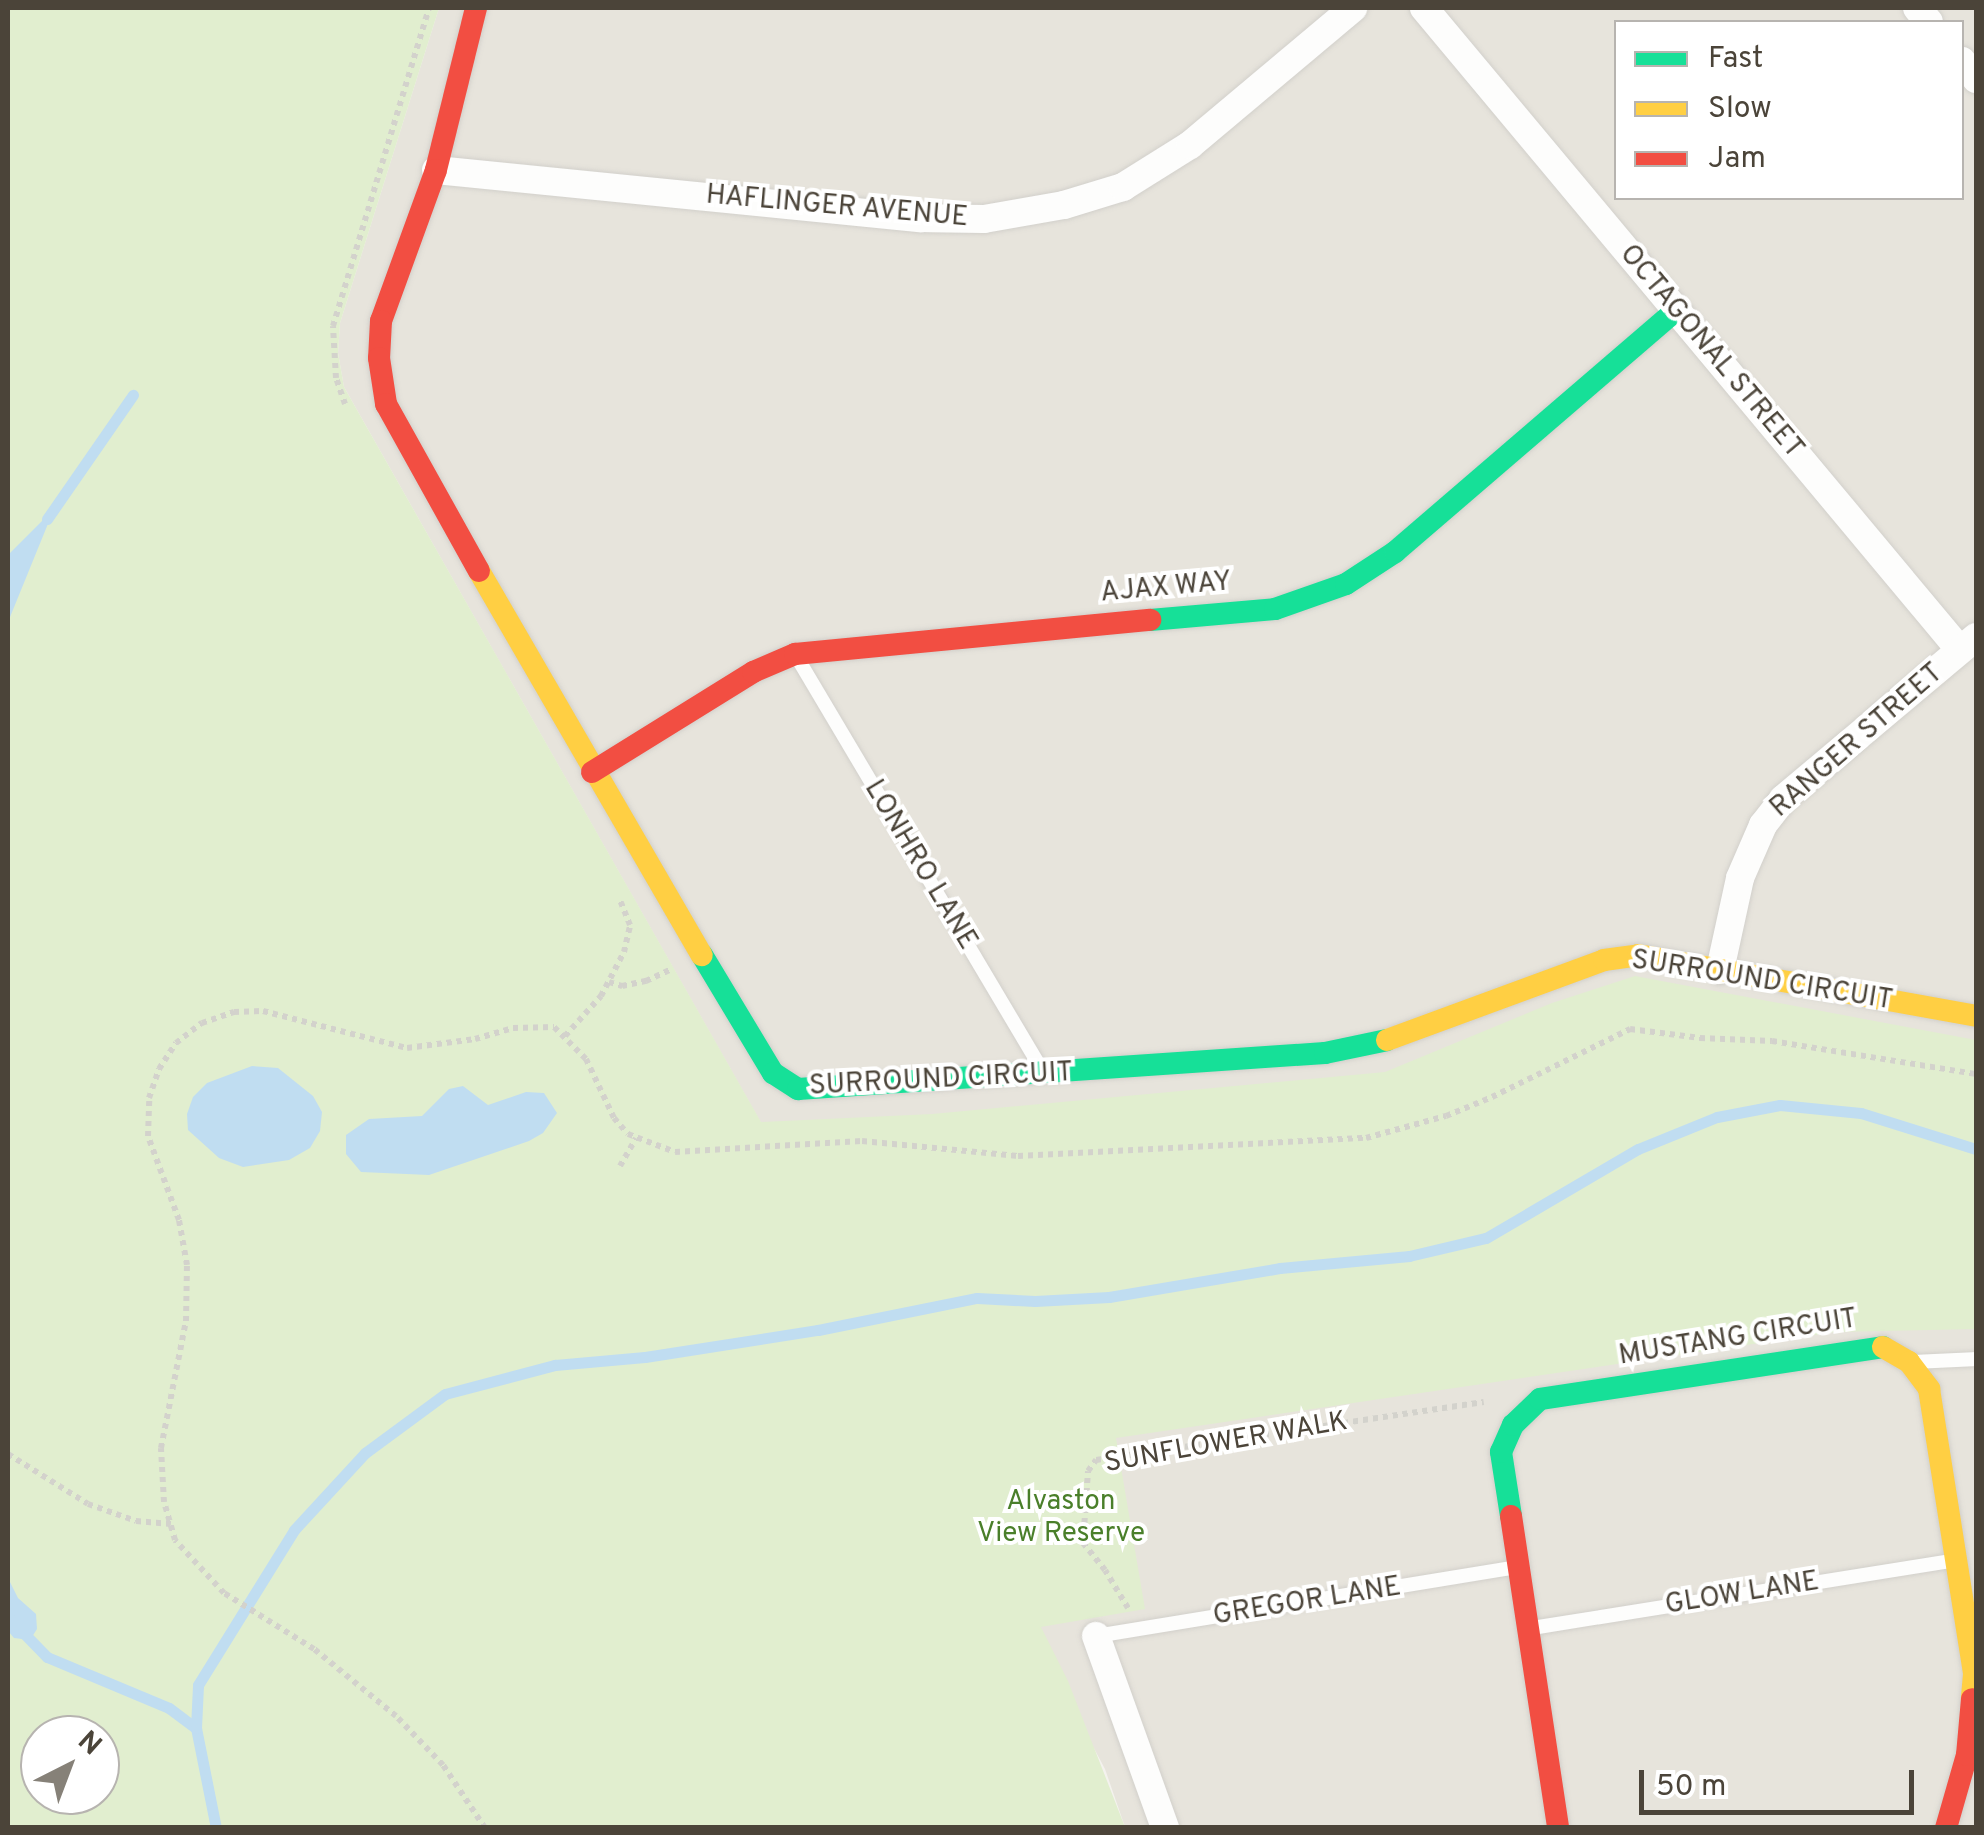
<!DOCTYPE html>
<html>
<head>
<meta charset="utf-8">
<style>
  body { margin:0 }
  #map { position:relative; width:1984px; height:1835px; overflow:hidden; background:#f4f2ee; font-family:Overpass,sans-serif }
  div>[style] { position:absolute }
  .residential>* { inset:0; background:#e7e4dc }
  .green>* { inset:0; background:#e1eecf }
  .water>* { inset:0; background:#c0ddf1 }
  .stream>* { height:11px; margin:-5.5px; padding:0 5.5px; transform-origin:5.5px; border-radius:5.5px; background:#c0ddf1 }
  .path>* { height:6px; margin-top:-3px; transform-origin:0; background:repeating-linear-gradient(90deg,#d3d2cc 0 5px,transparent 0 10px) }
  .roads { filter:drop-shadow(0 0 2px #d2d0cb) drop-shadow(0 0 2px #d2d0cb) }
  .lane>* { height:14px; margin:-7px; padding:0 7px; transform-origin:7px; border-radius:7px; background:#fdfdfc }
  .street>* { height:28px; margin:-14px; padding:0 14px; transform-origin:14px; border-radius:14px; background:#fdfdfc }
  .fast>* { height:22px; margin:-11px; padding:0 11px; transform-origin:11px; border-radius:11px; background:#16e098 }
  .slow>* { height:22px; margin:-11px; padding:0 11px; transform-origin:11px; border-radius:11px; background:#ffcf43 }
  .jam>* { height:22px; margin:-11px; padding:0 11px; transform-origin:11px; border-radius:11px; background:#f24e42 }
  span { translate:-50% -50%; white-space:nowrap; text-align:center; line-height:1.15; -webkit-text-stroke:8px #fff; paint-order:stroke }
  .street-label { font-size:28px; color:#4b4439 }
  .park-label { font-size:28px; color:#4a7f2a }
  .frame { position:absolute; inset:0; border:10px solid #4b4439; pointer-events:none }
  .legend { position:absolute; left:1614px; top:20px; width:350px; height:180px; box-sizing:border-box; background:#fff; border:2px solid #b7b4b0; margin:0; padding:12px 18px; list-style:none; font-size:30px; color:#4b4439 }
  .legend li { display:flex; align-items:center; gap:20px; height:50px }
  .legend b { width:50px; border:2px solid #b7b4b0 }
  .north { position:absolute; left:20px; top:1715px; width:100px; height:100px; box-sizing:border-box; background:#fff; border:2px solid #b7b4b0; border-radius:50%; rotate:42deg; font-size:28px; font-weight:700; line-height:40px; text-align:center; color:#4b4439 }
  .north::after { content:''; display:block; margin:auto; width:35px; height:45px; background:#868178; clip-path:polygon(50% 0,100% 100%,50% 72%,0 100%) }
  .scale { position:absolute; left:1639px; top:1770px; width:275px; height:45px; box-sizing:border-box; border:5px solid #4b4439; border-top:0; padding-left:12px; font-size:30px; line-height:35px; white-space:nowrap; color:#4b4439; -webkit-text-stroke:8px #fff; paint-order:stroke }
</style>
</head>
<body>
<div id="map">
  <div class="residential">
    <i style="clip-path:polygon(evenodd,439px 8px,1976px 8px,1976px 1827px,1125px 1827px,1105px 1769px,760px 1121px,344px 387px,338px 353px,340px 323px,439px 8px,1616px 22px,1962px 22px,1962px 198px,1616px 198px,1616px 22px)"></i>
  </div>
  <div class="green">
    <i style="clip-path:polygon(evenodd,8px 8px,439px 8px,340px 323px,338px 353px,344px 387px,761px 1122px,932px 1114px,1385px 1072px,1552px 1003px,1635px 976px,1976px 1040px,1976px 1329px,1835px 1332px,1116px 1438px,1145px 1609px,1041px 1627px,1068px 1681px,1125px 1827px,8px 1828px,8px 8px,40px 1735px,100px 1735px,100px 1795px,40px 1795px,40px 1735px)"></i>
  </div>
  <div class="water">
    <i style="clip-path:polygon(54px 509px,8px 622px,8px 555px)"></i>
    <i style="clip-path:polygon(252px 1066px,278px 1068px,313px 1096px,322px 1112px,320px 1131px,310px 1148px,289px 1160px,243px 1167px,219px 1158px,188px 1130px,187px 1114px,193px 1097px,207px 1083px)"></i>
    <i style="clip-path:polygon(463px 1086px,488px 1105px,526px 1092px,544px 1093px,557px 1113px,543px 1133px,529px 1141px,429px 1175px,361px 1172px,346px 1154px,346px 1135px,369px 1119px,422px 1116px,449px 1089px)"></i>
    <i style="clip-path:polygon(8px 1578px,18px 1598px,36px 1614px,37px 1629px,30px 1640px,14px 1638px,8px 1631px)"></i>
  </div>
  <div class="stream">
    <i style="left:47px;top:519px;width:151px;rotate:-55.3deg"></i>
    <i style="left:8px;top:1617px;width:56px;rotate:45.7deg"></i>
    <i style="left:47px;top:1657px;width:132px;rotate:22.7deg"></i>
    <i style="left:169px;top:1708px;width:34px;rotate:37deg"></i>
    <i style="left:216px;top:1828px;width:102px;rotate:-101.3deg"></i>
    <i style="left:196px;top:1728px;width:43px;rotate:-87.3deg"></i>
    <i style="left:198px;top:1685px;width:182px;rotate:-58.2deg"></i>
    <i style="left:294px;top:1530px;width:105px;rotate:-47.3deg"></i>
    <i style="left:365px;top:1453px;width:99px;rotate:-36.4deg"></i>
    <i style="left:445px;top:1394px;width:114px;rotate:-14.8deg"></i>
    <i style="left:555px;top:1365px;width:90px;rotate:-5.1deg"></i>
    <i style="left:645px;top:1357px;width:175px;rotate:-8.9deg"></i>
    <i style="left:818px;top:1330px;width:162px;rotate:-11.4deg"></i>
    <i style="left:977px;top:1298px;width:58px;rotate:3deg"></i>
    <i style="left:1035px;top:1301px;width:74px;rotate:-3.1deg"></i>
    <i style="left:1109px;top:1297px;width:173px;rotate:-9.6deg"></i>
    <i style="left:1280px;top:1268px;width:130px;rotate:-5.3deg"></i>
    <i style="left:1409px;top:1256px;width:79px;rotate:-13.2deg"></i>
    <i style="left:1486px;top:1238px;width:176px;rotate:-30.4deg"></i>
    <i style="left:1638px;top:1149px;width:85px;rotate:-22.1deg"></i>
    <i style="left:1717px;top:1117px;width:64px;rotate:-10.8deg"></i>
    <i style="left:1780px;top:1105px;width:81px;rotate:5.6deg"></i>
    <i style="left:1861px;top:1113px;width:121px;rotate:17.4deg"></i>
  </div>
  <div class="path">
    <i style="left:345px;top:404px;width:28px;rotate:-109deg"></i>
    <i style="left:336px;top:378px;width:52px;rotate:-93.3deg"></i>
    <i style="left:333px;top:326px;width:332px;rotate:-73.2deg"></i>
    <i style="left:609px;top:982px;width:14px;rotate:17deg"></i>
    <i style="left:622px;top:986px;width:25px;rotate:-12deg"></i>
    <i style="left:646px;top:981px;width:26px;rotate:-25deg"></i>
    <i style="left:565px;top:1036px;width:54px;rotate:-48deg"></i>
    <i style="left:601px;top:996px;width:50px;rotate:-62.4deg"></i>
    <i style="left:624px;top:952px;width:28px;rotate:-77deg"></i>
    <i style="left:630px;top:925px;width:27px;rotate:-112deg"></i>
    <i style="left:620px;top:1166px;width:32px;rotate:-60deg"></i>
    <i style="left:8px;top:1454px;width:94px;rotate:32deg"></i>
    <i style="left:88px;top:1504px;width:51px;rotate:19.5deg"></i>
    <i style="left:136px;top:1521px;width:35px;rotate:5deg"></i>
    <i style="left:1128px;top:1608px;width:44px;rotate:-121.2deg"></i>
    <i style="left:1105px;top:1570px;width:35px;rotate:-129deg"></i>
    <i style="left:1083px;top:1543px;width:72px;rotate:-86deg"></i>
    <i style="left:1088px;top:1471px;width:14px;rotate:-54deg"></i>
    <i style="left:1096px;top:1460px;width:392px;rotate:-8.5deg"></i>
    <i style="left:485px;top:1828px;width:76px;rotate:-123.7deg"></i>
    <i style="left:443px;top:1765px;width:68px;rotate:-133.8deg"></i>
    <i style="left:396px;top:1716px;width:106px;rotate:-140.7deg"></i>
    <i style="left:314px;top:1649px;width:106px;rotate:-148.1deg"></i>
    <i style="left:224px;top:1593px;width:72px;rotate:-132.8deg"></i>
    <i style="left:175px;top:1540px;width:40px;rotate:-106deg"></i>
    <i style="left:164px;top:1502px;width:54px;rotate:-93.2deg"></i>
    <i style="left:161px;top:1448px;width:129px;rotate:-78.9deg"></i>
    <i style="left:186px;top:1321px;width:56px;rotate:-89deg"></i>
    <i style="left:187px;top:1265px;width:46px;rotate:-100.1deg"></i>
    <i style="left:179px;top:1220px;width:90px;rotate:-110.3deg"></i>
    <i style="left:148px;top:1136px;width:38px;rotate:-88deg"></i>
    <i style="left:149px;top:1098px;width:31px;rotate:-71deg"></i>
    <i style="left:159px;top:1069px;width:31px;rotate:-57deg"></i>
    <i style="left:176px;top:1043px;width:33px;rotate:-38deg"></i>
    <i style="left:202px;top:1023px;width:34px;rotate:-19deg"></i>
    <i style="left:234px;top:1012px;width:29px;rotate:-2deg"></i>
    <i style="left:263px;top:1011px;width:149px;rotate:14.4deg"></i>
    <i style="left:407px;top:1048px;width:69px;rotate:-7.5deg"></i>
    <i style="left:475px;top:1039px;width:40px;rotate:-16deg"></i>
    <i style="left:513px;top:1028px;width:41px;rotate:-1.4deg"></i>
    <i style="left:554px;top:1027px;width:45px;rotate:45deg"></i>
    <i style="left:586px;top:1059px;width:65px;rotate:64.6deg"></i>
    <i style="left:614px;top:1118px;width:21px;rotate:49deg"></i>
    <i style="left:628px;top:1134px;width:50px;rotate:21deg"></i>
    <i style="left:675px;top:1152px;width:187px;rotate:-3.4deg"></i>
    <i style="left:862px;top:1141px;width:157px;rotate:5.5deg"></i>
    <i style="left:1018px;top:1156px;width:348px;rotate:-3deg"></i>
    <i style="left:1366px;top:1138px;width:83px;rotate:-15.4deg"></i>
    <i style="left:1446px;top:1116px;width:50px;rotate:-22.4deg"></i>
    <i style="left:1492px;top:1097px;width:154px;rotate:-26.2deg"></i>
    <i style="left:1630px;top:1029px;width:71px;rotate:7.3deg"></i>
    <i style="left:1700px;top:1038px;width:72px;rotate:2.4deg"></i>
    <i style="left:1772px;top:1041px;width:207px;rotate:9.2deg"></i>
  </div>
  <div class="roads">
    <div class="lane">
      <i style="left:798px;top:659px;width:478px;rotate:59.3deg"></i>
      <i style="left:1915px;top:1362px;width:61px;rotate:-2.8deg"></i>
      <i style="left:1532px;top:1628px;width:428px;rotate:-9.1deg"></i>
      <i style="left:1096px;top:1636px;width:423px;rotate:-9.3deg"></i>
    </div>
    <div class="street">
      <i style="left:1424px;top:8px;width:836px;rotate:50.14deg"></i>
      <i style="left:1917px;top:8px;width:18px;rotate:49deg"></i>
      <i style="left:1962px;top:61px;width:23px;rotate:52deg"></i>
      <i style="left:436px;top:170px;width:487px;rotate:5.7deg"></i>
      <i style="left:921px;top:218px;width:63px;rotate:0.9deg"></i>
      <i style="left:984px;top:219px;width:81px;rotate:-9.9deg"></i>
      <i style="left:1064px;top:205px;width:62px;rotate:-17deg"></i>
      <i style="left:1123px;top:187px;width:79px;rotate:-32.1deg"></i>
      <i style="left:1190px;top:145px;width:213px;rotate:-40deg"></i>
      <i style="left:1720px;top:970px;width:94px;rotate:-77.7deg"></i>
      <i style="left:1740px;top:878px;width:58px;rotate:-66.5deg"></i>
      <i style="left:1763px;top:825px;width:33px;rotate:-52deg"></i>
      <i style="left:1783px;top:799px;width:252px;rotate:-40deg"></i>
      <i style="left:1096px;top:1636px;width:204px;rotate:70.2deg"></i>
    </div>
    <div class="fast">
      <i style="left:1150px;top:620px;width:125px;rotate:-5deg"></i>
      <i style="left:1275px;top:609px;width:75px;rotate:-19.4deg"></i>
      <i style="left:1346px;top:584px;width:59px;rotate:-33.1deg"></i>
      <i style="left:1395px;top:552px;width:371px;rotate:-40.7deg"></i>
      <i style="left:702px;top:955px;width:138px;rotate:59deg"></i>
      <i style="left:773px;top:1073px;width:30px;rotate:33deg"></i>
      <i style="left:798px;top:1089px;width:528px;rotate:-3.91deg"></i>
      <i style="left:1325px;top:1053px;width:63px;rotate:-11.8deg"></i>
      <i style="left:1511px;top:1516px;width:65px;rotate:-98.9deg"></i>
      <i style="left:1501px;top:1452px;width:30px;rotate:-66deg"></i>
      <i style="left:1513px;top:1425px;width:37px;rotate:-44deg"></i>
      <i style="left:1540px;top:1399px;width:347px;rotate:-8.6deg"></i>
    </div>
    <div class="slow">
      <i style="left:479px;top:571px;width:444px;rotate:59.9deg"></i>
      <i style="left:1387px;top:1040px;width:231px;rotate:-20.2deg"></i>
      <i style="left:1604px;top:960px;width:34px;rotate:-8deg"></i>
      <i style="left:1638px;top:955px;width:343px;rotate:10.2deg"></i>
      <i style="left:1883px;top:1347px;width:30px;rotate:30deg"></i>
      <i style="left:1909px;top:1362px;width:34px;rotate:53deg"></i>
      <i style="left:1929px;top:1389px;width:289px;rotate:81deg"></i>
      <i style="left:1974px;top:1674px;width:25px;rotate:95deg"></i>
    </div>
    <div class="jam">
      <i style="left:476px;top:8px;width:167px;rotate:103.9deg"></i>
      <i style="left:436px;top:170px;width:161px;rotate:110deg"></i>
      <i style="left:381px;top:321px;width:37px;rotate:93deg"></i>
      <i style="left:379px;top:358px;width:47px;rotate:81.3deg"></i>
      <i style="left:386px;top:404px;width:191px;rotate:60.9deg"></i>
      <i style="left:592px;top:772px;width:190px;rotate:-31.8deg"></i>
      <i style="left:753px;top:672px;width:46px;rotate:-23.2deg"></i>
      <i style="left:795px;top:654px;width:357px;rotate:-5.5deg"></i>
      <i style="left:1511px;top:1516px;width:316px;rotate:81.4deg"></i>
      <i style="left:1946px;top:1828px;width:76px;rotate:-74deg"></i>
      <i style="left:1967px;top:1755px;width:56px;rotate:-84.9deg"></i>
    </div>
  </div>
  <div class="street-label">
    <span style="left:837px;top:207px;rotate:5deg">HAFLINGER AVENUE</span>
    <span style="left:1711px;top:352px;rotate:50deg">OCTAGONAL STREET</span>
    <span style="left:1166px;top:588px;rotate:-5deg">AJAX WAY</span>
    <span style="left:1857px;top:741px;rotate:-41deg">RANGER STREET</span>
    <span style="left:920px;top:865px;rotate:59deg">LONHRO LANE</span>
    <span style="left:1762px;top:981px;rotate:9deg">SURROUND CIRCUIT</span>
    <span style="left:941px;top:1080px;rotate:-3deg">SURROUND CIRCUIT</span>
    <span style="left:1738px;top:1338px;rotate:-9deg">MUSTANG CIRCUIT</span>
    <span style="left:1226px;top:1443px;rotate:-10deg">SUNFLOWER WALK</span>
    <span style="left:1742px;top:1594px;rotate:-9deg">GLOW LANE</span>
    <span style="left:1307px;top:1602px;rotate:-9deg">GREGOR LANE</span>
  </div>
  <div class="park-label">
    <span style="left:1061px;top:1518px">Alvaston<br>View Reserve</span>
  </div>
  <div class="frame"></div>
  <ul class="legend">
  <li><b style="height:12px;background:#16e098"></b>Fast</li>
  <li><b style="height:12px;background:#ffcf43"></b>Slow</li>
  <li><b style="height:12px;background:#f24e42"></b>Jam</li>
  </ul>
  <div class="north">N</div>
  <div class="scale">50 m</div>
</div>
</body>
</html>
